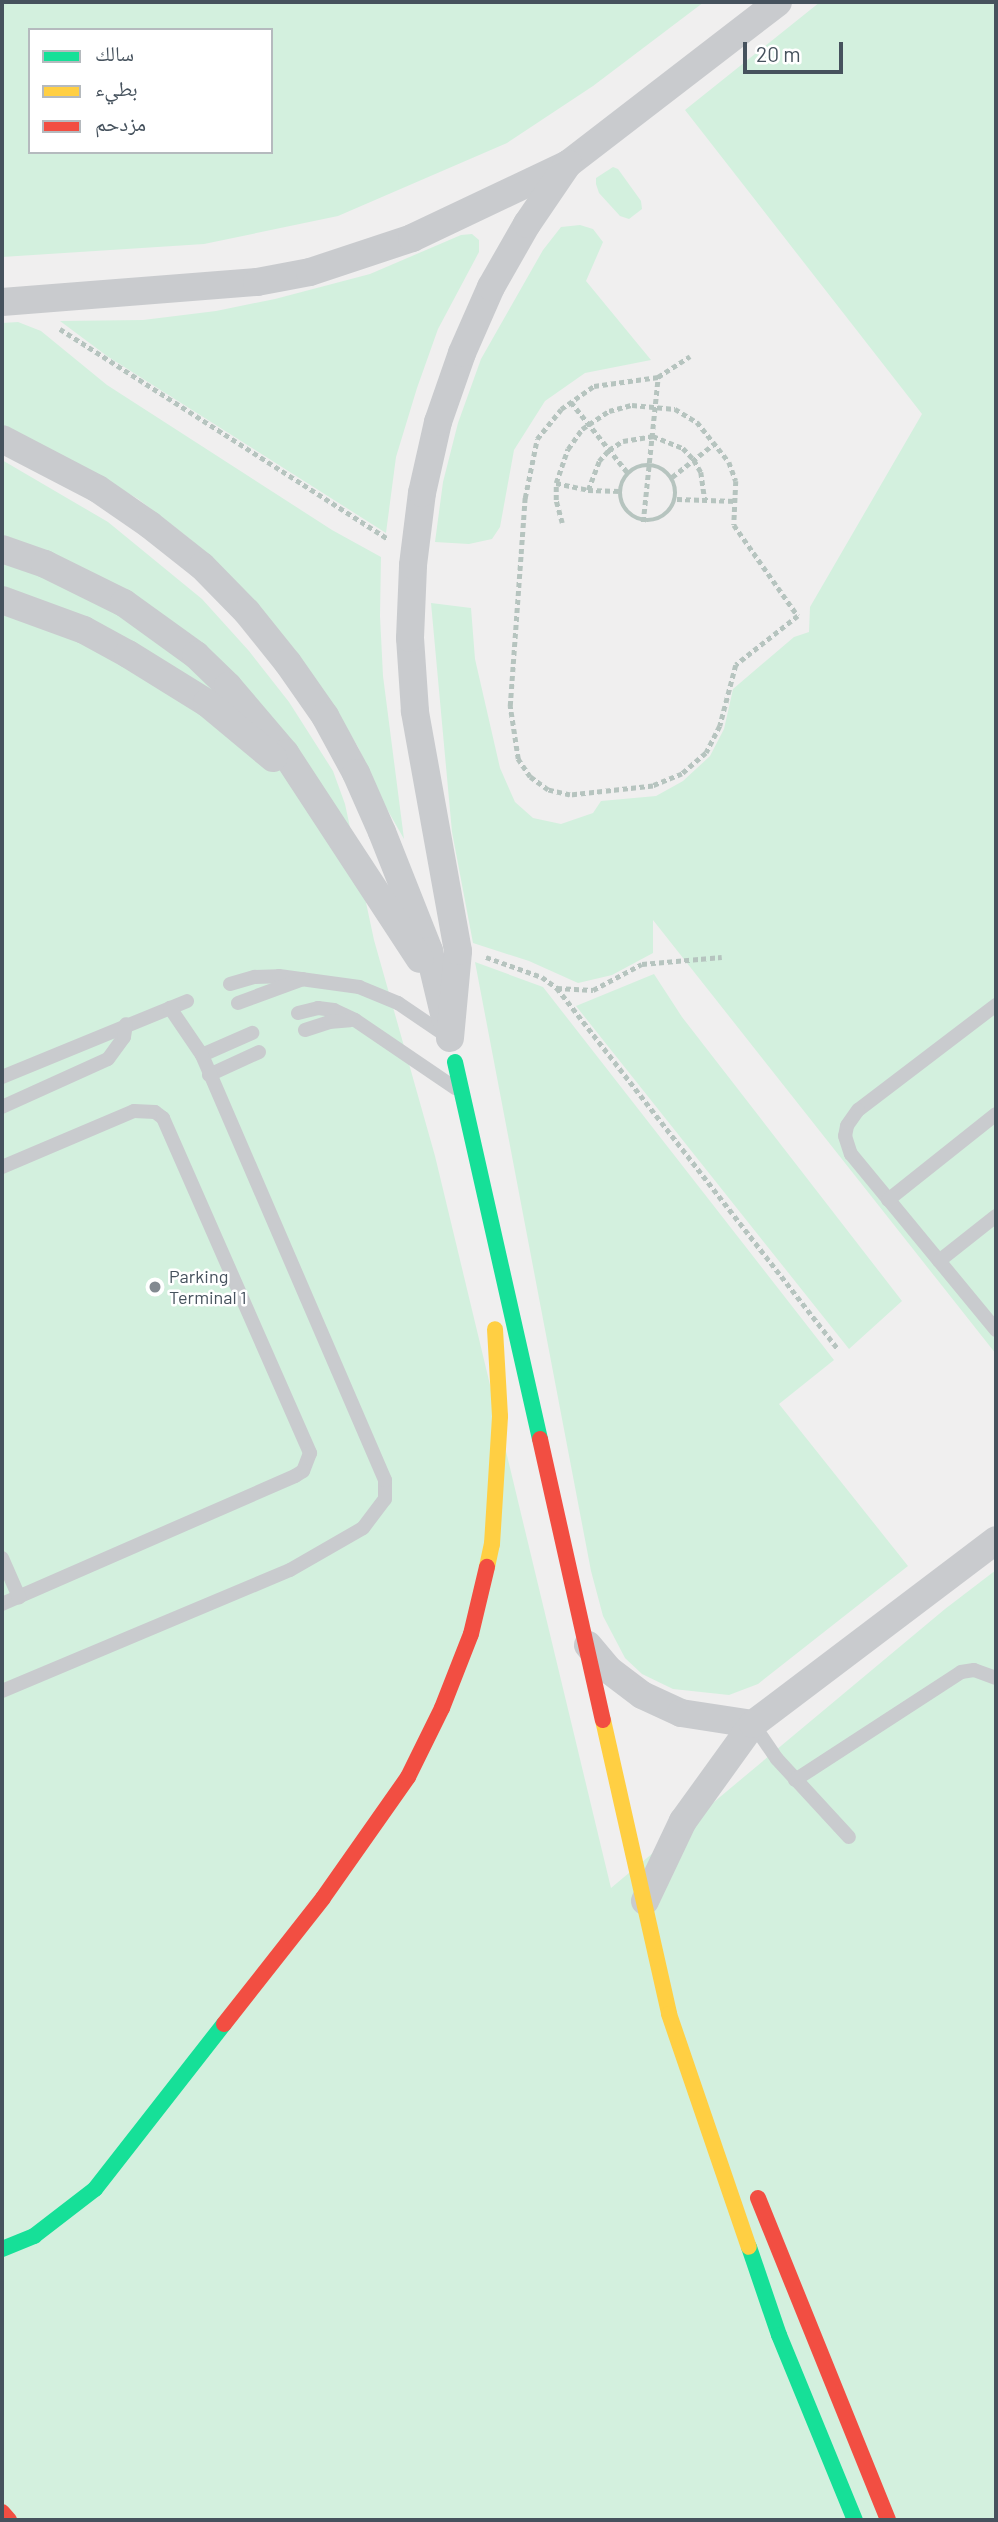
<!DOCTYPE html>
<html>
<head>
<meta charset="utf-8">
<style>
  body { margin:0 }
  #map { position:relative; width:998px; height:2522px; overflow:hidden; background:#f0efef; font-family:Barlow,"Noto Naskh Arabic",sans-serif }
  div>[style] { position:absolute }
  .green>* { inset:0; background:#d3f0de }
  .path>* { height:4.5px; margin-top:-2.25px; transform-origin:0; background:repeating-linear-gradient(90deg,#b6c4bf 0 5px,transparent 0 8.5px) }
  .path>.ring { margin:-2.25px; padding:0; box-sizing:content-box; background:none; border:4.5px solid #b6c4bf; border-radius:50% }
  .lane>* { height:14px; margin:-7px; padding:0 7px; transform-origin:7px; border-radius:7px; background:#c9cbce }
  .street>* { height:28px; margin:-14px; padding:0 14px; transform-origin:14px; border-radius:14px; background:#c9cbce }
  .fast>* { height:16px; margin:-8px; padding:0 8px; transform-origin:8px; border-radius:8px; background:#16e098 }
  .slow>* { height:16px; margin:-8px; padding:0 8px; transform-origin:8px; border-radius:8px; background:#ffcf43 }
  .jam>* { height:16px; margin:-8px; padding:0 8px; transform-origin:8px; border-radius:8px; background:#f24e42 }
  .dots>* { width:19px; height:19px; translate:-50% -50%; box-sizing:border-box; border:4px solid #fff; border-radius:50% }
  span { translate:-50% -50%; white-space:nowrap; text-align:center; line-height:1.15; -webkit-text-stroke:5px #fff; paint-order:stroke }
  .poi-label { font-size:18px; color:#46525d }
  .left { translate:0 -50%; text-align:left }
  .frame { position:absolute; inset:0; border:4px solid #46525d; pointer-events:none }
  .legend { position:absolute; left:28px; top:28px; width:245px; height:126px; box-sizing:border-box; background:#fff; border:2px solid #b5babe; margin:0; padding:9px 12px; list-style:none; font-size:21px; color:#46525d }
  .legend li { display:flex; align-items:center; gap:14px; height:35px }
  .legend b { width:35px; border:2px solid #b5babe }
  .scale { position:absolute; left:743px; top:42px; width:100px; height:32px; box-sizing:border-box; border:4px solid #46525d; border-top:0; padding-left:9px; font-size:21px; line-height:24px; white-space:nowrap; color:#46525d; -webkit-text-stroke:5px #fff; paint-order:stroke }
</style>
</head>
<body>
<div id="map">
  <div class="green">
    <i style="clip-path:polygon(evenodd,2px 2px,704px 2px,593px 86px,507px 143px,338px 216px,204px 244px,2px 257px,2px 2px,30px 30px,271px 30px,271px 152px,30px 152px,30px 30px)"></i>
    <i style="clip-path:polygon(820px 2px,996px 2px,996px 1354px,653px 920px,653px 953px,612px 975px,578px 983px,529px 961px,473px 943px,452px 832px,431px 603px,471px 608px,475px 659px,500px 768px,515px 802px,533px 818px,561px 824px,593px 813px,601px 801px,656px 796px,683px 781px,710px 756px,724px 729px,733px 689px,794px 637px,809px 632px,810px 607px,922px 414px,685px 110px)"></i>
    <i style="clip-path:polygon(613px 167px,618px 169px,641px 201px,642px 209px,629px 219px,620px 216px,599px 193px,596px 184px,596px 178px)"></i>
    <i style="clip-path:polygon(580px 225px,593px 229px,603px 242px,586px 281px,651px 360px,585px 373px,545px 401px,514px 450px,500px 527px,492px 539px,469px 544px,435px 542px,443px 482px,458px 423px,481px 359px,543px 250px,561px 227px)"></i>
    <i style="clip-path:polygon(472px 234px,479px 240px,479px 252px,438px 329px,417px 388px,396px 457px,386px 533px,107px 356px,60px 321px,143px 320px,216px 311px,275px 299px,370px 274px,461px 235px)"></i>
    <i style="clip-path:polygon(18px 322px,41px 331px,107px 385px,332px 530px,381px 557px,380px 616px,383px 676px,404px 839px,383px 802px,358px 747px,328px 698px,241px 588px,190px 539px,138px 499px,72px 461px,2px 429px,2px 323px)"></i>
    <i style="clip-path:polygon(2px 460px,108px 522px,202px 599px,249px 651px,289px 702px,333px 771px,345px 804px,374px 940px,435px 1156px,611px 1888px,945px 1609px,996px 1570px,996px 2520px,2px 2520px)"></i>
    <i style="clip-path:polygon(475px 962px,543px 987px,834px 1360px,779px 1404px,908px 1566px,758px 1684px,729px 1695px,673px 1689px,642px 1674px,625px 1658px,603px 1616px,591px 1571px)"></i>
    <i style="clip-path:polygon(654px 974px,682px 1017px,902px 1301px,849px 1349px,576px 1006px)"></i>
  </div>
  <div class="path">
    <i style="left:60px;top:329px;width:389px;rotate:32.6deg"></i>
    <i style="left:571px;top:402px;width:91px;rotate:51.2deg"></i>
    <i class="ring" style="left:620px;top:465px;width:51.5px;height:51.5px"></i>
    <i style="left:672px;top:477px;width:55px;rotate:-38.3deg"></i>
    <i style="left:556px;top:483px;width:33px;rotate:12deg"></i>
    <i style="left:588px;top:490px;width:32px;rotate:2deg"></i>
    <i style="left:588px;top:490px;width:31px;rotate:-69deg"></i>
    <i style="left:599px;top:461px;width:15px;rotate:-48deg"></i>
    <i style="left:609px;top:450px;width:17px;rotate:-33deg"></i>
    <i style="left:623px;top:441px;width:30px;rotate:-9deg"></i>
    <i style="left:653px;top:436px;width:32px;rotate:22deg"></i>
    <i style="left:683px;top:448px;width:16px;rotate:47deg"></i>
    <i style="left:694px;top:460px;width:14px;rotate:60deg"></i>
    <i style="left:701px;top:472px;width:28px;rotate:82deg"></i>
    <i style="left:677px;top:499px;width:59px;rotate:1.9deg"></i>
    <i style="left:643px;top:522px;width:146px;rotate:-84.1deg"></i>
    <i style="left:562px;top:523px;width:24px;rotate:-105deg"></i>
    <i style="left:556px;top:500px;width:17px;rotate:-90deg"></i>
    <i style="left:556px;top:483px;width:36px;rotate:-71deg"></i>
    <i style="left:568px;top:449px;width:24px;rotate:-55deg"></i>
    <i style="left:582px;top:429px;width:32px;rotate:-34deg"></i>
    <i style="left:609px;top:411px;width:24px;rotate:-15deg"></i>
    <i style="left:632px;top:405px;width:43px;rotate:5.3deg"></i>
    <i style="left:675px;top:409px;width:26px;rotate:31deg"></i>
    <i style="left:697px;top:422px;width:51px;rotate:51.3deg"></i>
    <i style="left:729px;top:462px;width:20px;rotate:70deg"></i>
    <i style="left:736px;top:481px;width:44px;rotate:92.6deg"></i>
    <i style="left:734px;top:525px;width:111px;rotate:54.9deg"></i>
    <i style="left:798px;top:616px;width:79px;rotate:141.7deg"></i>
    <i style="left:736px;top:665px;width:63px;rotate:104.7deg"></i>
    <i style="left:720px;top:726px;width:30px;rotate:117deg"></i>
    <i style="left:706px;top:753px;width:32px;rotate:139deg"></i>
    <i style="left:682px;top:774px;width:31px;rotate:158deg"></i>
    <i style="left:653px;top:786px;width:83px;rotate:173.8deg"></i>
    <i style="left:570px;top:795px;width:23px;rotate:-167deg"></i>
    <i style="left:548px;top:790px;width:22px;rotate:-144deg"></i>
    <i style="left:530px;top:777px;width:22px;rotate:-124deg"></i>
    <i style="left:518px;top:759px;width:54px;rotate:-98.6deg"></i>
    <i style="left:510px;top:706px;width:209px;rotate:-85.9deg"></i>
    <i style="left:525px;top:498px;width:60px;rotate:-78.5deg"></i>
    <i style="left:537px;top:439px;width:38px;rotate:-51deg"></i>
    <i style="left:561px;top:409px;width:40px;rotate:-34.9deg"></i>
    <i style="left:594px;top:386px;width:65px;rotate:-8deg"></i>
    <i style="left:658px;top:377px;width:38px;rotate:-33deg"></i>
    <i style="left:486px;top:957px;width:59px;rotate:19.7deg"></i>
    <i style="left:542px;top:977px;width:19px;rotate:36deg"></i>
    <i style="left:557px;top:988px;width:36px;rotate:3deg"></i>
    <i style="left:593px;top:990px;width:55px;rotate:-28deg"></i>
    <i style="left:642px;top:964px;width:80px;rotate:-5deg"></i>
    <i style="left:557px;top:988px;width:457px;rotate:52.1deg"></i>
  </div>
  <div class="lane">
    <i style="left:230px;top:984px;width:26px;rotate:-16deg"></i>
    <i style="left:255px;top:977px;width:24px;rotate:-2deg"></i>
    <i style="left:279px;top:976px;width:81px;rotate:7.8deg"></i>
    <i style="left:359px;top:987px;width:42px;rotate:22.3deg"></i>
    <i style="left:398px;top:1003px;width:60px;rotate:34.2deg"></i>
    <i style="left:238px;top:1003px;width:69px;rotate:-20.3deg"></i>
    <i style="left:996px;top:1005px;width:173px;rotate:142.7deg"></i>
    <i style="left:858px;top:1110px;width:19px;rotate:125deg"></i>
    <i style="left:847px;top:1126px;width:10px;rotate:101deg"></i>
    <i style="left:845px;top:1136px;width:19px;rotate:72deg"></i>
    <i style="left:851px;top:1154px;width:228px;rotate:50.5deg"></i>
    <i style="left:298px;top:1013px;width:21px;rotate:-14deg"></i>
    <i style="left:318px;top:1008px;width:16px;rotate:7deg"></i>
    <i style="left:334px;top:1010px;width:23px;rotate:25deg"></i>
    <i style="left:355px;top:1020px;width:121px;rotate:34.2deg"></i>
    <i style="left:305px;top:1030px;width:25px;rotate:-18deg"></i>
    <i style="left:329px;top:1022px;width:21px;rotate:-5deg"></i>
    <i style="left:202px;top:1055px;width:55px;rotate:-23.7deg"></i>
    <i style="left:209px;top:1075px;width:55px;rotate:-24.7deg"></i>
    <i style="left:2px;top:1077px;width:200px;rotate:-22.3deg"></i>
    <i style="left:2px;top:1107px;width:116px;rotate:-24.4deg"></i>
    <i style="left:108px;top:1059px;width:27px;rotate:-54deg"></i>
    <i style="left:124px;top:1037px;width:13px;rotate:-81deg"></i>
    <i style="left:2px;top:1167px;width:143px;rotate:-23deg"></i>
    <i style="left:134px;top:1111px;width:21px;rotate:3deg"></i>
    <i style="left:155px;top:1112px;width:10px;rotate:37deg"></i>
    <i style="left:163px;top:1118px;width:366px;rotate:66.3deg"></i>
    <i style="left:310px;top:1453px;width:19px;rotate:111deg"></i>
    <i style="left:303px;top:1471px;width:9px;rotate:148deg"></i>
    <i style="left:295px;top:1476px;width:320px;rotate:156.4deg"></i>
    <i style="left:888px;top:1200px;width:138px;rotate:-38.5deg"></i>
    <i style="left:939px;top:1261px;width:73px;rotate:-38.3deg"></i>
    <i style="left:2px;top:1558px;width:43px;rotate:66.4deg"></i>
    <i style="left:2px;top:1691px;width:312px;rotate:-22.8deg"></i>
    <i style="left:290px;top:1570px;width:84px;rotate:-29.9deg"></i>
    <i style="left:363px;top:1528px;width:36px;rotate:-53deg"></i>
    <i style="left:385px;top:1499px;width:19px;rotate:-90deg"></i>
    <i style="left:385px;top:1480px;width:463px;rotate:-113.3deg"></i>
    <i style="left:202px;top:1055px;width:57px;rotate:-124.2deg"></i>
    <i style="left:753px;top:1724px;width:42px;rotate:55.6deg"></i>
    <i style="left:777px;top:1759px;width:106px;rotate:47.3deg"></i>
    <i style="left:795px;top:1780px;width:198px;rotate:-33deg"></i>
    <i style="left:961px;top:1672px;width:13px;rotate:-9deg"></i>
    <i style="left:974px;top:1670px;width:23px;rotate:20deg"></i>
  </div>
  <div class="street">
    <i style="left:2px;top:302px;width:256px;rotate:-4.5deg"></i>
    <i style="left:257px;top:282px;width:54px;rotate:-10.7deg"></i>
    <i style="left:310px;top:272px;width:108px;rotate:-18.4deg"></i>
    <i style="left:412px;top:238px;width:173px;rotate:-25.4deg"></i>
    <i style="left:568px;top:164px;width:265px;rotate:-37.6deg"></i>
    <i style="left:2px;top:439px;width:108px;rotate:27.5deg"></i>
    <i style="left:98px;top:489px;width:63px;rotate:34.7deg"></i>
    <i style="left:150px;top:525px;width:66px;rotate:38.3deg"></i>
    <i style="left:202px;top:566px;width:64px;rotate:45.6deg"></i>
    <i style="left:247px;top:612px;width:65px;rotate:51.2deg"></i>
    <i style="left:288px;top:663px;width:65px;rotate:55.1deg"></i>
    <i style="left:325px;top:716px;width:65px;rotate:61.5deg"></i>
    <i style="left:356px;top:773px;width:64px;rotate:66.2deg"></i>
    <i style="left:382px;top:832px;width:128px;rotate:68.4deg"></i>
    <i style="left:429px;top:951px;width:69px;rotate:76.6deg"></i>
    <i style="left:2px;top:549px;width:46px;rotate:19.2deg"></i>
    <i style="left:45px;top:564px;width:88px;rotate:26.3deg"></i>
    <i style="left:124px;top:603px;width:89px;rotate:35.8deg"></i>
    <i style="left:196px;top:655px;width:45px;rotate:44.1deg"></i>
    <i style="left:228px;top:686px;width:88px;rotate:49.6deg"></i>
    <i style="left:285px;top:753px;width:246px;rotate:56.8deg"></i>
    <i style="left:2px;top:600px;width:87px;rotate:20.1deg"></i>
    <i style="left:84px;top:630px;width:50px;rotate:28.6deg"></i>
    <i style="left:128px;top:654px;width:93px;rotate:31.8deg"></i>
    <i style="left:207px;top:703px;width:86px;rotate:39.8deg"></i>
    <i style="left:450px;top:1038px;width:87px;rotate:-84.7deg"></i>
    <i style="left:458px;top:951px;width:244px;rotate:-100.2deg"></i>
    <i style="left:415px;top:711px;width:73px;rotate:-93.9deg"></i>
    <i style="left:410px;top:638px;width:73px;rotate:-87.6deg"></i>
    <i style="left:413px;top:565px;width:73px;rotate:-82.9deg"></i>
    <i style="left:422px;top:493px;width:73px;rotate:-77.3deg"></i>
    <i style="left:438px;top:422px;width:73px;rotate:-70.8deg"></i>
    <i style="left:462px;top:353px;width:72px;rotate:-66.3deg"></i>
    <i style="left:491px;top:287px;width:73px;rotate:-60.3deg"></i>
    <i style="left:527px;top:224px;width:73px;rotate:-55.7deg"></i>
    <i style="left:588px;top:1645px;width:33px;rotate:50deg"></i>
    <i style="left:609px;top:1670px;width:41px;rotate:37.1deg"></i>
    <i style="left:642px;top:1695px;width:43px;rotate:24.8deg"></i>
    <i style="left:681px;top:1713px;width:73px;rotate:8.7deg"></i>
    <i style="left:645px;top:1901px;width:89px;rotate:-64.6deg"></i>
    <i style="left:683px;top:1821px;width:120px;rotate:-54.2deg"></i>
    <i style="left:753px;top:1724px;width:305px;rotate:-37.1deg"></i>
  </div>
  <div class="fast">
    <i style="left:455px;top:1062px;width:386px;rotate:77.3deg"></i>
    <i style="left:749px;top:2247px;width:93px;rotate:71.2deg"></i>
    <i style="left:779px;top:2335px;width:200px;rotate:67.7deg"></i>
    <i style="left:2px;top:2249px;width:35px;rotate:-22deg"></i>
    <i style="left:34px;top:2236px;width:77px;rotate:-37.6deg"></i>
    <i style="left:95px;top:2189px;width:209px;rotate:-52deg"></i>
  </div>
  <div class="slow">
    <i style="left:487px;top:1567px;width:24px;rotate:-78deg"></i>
    <i style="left:492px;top:1544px;width:128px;rotate:-86.4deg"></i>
    <i style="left:500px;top:1416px;width:87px;rotate:-93.3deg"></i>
    <i style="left:603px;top:1720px;width:301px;rotate:77.3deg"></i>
    <i style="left:669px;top:2014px;width:246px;rotate:71.1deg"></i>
  </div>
  <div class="jam">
    <i style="left:540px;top:1439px;width:288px;rotate:77.4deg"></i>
    <i style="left:224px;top:2024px;width:160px;rotate:-51.8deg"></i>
    <i style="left:323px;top:1898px;width:148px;rotate:-54.9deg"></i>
    <i style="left:408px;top:1777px;width:77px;rotate:-63.8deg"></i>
    <i style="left:442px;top:1708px;width:79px;rotate:-68.6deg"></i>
    <i style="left:471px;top:1634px;width:69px;rotate:-76.6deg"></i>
    <i style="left:758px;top:2198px;width:347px;rotate:68deg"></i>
    <i style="left:2px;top:2512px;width:11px;rotate:49deg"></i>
  </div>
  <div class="dots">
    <i style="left:155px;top:1287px;background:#828990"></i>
  </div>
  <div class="poi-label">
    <span class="left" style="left:169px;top:1287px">Parking<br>Terminal 1</span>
  </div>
  <div class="frame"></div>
  <ul class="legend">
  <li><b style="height:9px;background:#16e098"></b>سالك</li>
  <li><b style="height:9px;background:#ffcf43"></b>بطيء</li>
  <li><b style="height:9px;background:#f24e42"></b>مزدحم</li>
  </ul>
  <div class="scale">20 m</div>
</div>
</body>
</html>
